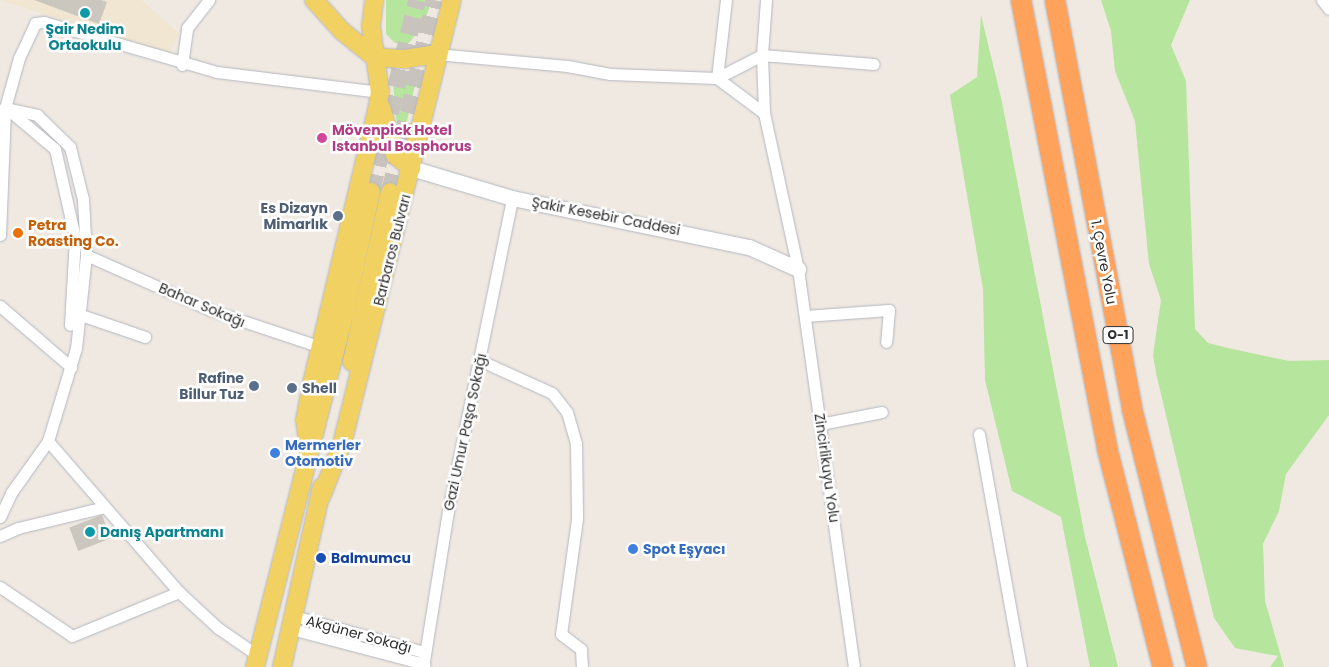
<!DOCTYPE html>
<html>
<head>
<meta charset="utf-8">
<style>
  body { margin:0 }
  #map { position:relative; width:1329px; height:667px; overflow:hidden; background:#efe9e1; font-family:Poppins,sans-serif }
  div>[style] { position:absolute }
  .education>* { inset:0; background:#f0e6d1 }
  .green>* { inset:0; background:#b6e59e }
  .building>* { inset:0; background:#cbc7bf; transform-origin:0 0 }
  .primary-tunnel>* { height:18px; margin-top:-9px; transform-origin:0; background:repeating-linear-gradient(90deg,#c8c4bd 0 18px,transparent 0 27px) }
  .roads { filter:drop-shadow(0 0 1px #b4b7c1) drop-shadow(0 0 1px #b4b7c1) }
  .street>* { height:11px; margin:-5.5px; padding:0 5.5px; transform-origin:5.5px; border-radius:5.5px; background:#fff }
  .secondary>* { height:15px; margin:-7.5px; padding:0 7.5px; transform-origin:7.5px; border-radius:7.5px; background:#fff }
  .primary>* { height:18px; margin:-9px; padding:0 9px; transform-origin:9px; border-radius:9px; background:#f2d163 }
  .highway>* { height:20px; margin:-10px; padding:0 10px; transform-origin:10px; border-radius:10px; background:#ffa35c }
  .dots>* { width:14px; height:14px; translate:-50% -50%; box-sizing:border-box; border:2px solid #fff; border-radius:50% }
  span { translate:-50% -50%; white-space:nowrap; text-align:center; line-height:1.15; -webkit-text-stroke:5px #fff; paint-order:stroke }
  .shield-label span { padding:1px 4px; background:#fff; border:1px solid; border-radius:4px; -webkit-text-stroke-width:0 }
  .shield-label { font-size:12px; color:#2e2e2e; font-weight:700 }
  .culture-label { font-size:14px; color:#0d838f; font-weight:700 }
  .left { translate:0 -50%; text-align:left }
  .hotel-label { font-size:14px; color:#b23c85; font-weight:700 }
  .service-label { font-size:14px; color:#4e5e75; font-weight:700 }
  .right { translate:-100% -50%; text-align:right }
  .street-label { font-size:14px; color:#2e2e2e }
  .food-label { font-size:14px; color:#c56008; font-weight:700 }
  .shop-label { font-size:14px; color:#366cbe; font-weight:700 }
  .transit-label { font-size:14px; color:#164399; font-weight:700 }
</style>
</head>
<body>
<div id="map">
  <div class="education">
    <i style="clip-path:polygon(0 0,141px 0,179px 33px,169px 55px)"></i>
  </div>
  <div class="green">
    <i style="clip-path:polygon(386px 0,432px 0,423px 25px,409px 43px,395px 43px,386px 34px)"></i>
    <i style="clip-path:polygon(1101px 0,1190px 0,1171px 45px,1186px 81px,1195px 329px,1208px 343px,1228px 348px,1289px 361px,1329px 360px,1329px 415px,1286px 474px,1279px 511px,1263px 544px,1265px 601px,1284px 667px,1270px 667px,1278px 656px,1235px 648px,1214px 618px,1156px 373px,1153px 355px,1161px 300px,1149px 264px,1135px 121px,1115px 71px,1111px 31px)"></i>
    <i style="clip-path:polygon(981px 15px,1002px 102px,1085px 537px,1118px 667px,1090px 667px,1061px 517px,1012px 491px,985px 380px,983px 289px,950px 95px,977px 77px)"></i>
    <i style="clip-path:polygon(418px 71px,403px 139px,398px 138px,392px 73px)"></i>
  </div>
  <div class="building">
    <i style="clip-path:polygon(34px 0,101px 0,107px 2px,99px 24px)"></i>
    <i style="left:102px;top:515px;width:25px;height:35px;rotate:69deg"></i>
  </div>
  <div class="primary-tunnel">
    <i style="left:371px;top:192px;width:197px;rotate:-76.5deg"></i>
    <i style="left:390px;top:192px;width:197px;rotate:-76.8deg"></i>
  </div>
  <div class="roads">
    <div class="street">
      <i style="left:726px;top:0;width:79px;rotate:96.6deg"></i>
      <i style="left:717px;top:78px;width:51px;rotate:-27.1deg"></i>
      <i style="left:762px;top:55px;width:58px;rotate:88deg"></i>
      <i style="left:766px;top:0;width:55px;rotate:94.2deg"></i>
      <i style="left:762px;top:55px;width:112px;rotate:4.6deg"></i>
      <i style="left:1322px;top:0;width:11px;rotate:52deg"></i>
      <i style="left:436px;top:54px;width:132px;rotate:5.2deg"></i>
      <i style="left:567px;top:66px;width:44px;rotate:10.5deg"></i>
      <i style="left:610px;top:74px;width:107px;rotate:2.1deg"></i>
      <i style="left:717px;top:78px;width:59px;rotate:36.7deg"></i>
      <i style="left:764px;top:113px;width:160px;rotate:77.7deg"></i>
      <i style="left:798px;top:269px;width:402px;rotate:82deg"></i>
      <i style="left:182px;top:65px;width:37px;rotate:-82deg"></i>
      <i style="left:187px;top:28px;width:36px;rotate:-52deg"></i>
      <i style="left:0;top:110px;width:5px;rotate:-22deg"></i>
      <i style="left:5px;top:108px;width:33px;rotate:12deg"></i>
      <i style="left:37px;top:115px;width:46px;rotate:44.1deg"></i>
      <i style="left:70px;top:147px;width:54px;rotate:76deg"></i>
      <i style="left:83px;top:199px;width:56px;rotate:86.9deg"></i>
      <i style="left:86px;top:255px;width:94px;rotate:96.1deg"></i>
      <i style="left:76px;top:348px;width:97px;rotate:106.8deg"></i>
      <i style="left:48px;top:441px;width:200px;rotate:49.1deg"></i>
      <i style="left:179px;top:592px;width:53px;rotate:42.7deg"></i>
      <i style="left:218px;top:628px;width:47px;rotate:34.7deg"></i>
      <i style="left:11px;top:112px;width:57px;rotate:40.1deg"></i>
      <i style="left:55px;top:149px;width:91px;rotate:77.3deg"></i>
      <i style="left:75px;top:238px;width:87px;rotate:93.3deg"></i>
      <i style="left:0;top:235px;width:127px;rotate:-87.7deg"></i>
      <i style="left:5px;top:108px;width:52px;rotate:-74.4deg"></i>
      <i style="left:19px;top:58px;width:38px;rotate:-65deg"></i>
      <i style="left:35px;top:23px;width:9px;rotate:-6deg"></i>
      <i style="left:44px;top:22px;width:180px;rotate:16.1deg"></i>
      <i style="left:217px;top:72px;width:164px;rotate:7deg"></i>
      <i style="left:86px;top:255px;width:136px;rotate:23.9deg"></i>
      <i style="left:210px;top:310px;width:117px;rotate:18.4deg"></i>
      <i style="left:0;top:306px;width:94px;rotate:40.7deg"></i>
      <i style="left:78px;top:314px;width:71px;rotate:18.9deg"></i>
      <i style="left:805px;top:316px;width:84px;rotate:-4.1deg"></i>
      <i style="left:889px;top:310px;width:32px;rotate:95deg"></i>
      <i style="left:479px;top:360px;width:80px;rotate:24.3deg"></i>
      <i style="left:552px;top:393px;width:24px;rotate:52deg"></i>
      <i style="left:567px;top:412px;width:32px;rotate:74deg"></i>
      <i style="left:576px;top:443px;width:76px;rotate:89.2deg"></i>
      <i style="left:577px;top:519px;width:116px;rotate:97.9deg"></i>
      <i style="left:561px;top:634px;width:25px;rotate:37deg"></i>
      <i style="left:581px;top:649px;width:18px;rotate:87deg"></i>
      <i style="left:820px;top:424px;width:63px;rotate:-11deg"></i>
      <i style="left:979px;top:434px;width:237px;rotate:79.8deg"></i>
      <i style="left:0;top:517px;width:26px;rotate:-65deg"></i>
      <i style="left:11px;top:493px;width:64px;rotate:-54.6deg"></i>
      <i style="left:0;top:536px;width:20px;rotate:-24deg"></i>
      <i style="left:18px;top:528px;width:89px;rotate:-13.6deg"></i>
      <i style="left:0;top:587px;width:87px;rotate:34.2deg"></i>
      <i style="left:72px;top:636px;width:116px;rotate:-22.4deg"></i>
      <i style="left:294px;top:616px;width:135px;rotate:15.5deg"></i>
      <i style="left:291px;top:629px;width:138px;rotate:14.7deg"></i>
      <i style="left:423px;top:667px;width:158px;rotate:-80.9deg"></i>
      <i style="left:448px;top:511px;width:319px;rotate:-78.4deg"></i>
    </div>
    <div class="secondary">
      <i style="left:411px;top:168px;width:105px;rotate:16.5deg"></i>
      <i style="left:512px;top:198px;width:242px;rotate:11.7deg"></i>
      <i style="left:749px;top:247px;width:54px;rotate:24.2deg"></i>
    </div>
    <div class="primary">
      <i style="left:314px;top:0;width:42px;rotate:47.9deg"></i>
      <i style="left:342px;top:31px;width:41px;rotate:39.1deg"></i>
      <i style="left:374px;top:57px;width:31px;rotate:4deg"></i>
      <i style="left:405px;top:59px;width:31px;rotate:-9deg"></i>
      <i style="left:381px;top:107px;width:50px;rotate:73.7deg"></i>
      <i style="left:395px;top:155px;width:21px;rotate:39deg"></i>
      <i style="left:352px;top:362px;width:174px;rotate:-77.4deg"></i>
      <i style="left:307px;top:434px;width:14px;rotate:-98deg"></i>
      <i style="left:305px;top:420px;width:38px;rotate:-79deg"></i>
      <i style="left:312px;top:383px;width:280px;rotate:-76.6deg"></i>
      <i style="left:377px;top:111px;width:19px;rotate:-81deg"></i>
      <i style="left:380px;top:92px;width:67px;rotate:-97.8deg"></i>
      <i style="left:371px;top:26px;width:26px;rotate:-83deg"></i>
      <i style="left:321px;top:497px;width:57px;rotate:-68.4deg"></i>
      <i style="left:342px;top:444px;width:457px;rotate:-76.1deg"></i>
      <i style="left:255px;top:667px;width:362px;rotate:-75.8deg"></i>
      <i style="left:344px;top:316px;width:127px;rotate:-77.7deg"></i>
      <i style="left:282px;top:667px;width:184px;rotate:-77.5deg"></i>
    </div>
    <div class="highway">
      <i style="left:1021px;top:0;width:456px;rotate:79.1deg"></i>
      <i style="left:1107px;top:448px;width:226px;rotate:75.7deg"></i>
      <i style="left:1055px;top:0;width:416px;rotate:79.3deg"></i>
      <i style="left:1132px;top:409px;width:266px;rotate:75.9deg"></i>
    </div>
  </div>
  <div class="dots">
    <i style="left:85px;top:13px;background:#0f9aa8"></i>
    <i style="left:322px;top:138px;background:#d1479c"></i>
    <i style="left:338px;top:216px;background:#5c6f8a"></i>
    <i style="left:18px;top:233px;background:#e8710a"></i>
    <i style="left:254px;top:386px;background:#5c6f8a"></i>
    <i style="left:292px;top:388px;background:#5c6f8a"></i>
    <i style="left:275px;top:453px;background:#3f7fe0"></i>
    <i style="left:90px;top:532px;background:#0f9aa8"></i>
    <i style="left:633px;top:549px;background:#3f7fe0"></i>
    <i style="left:321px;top:558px;background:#1a4fb4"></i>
  </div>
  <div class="shield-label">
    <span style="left:1118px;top:335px">O-1</span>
  </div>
  <div class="culture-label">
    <span style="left:85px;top:37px">Şair Nedim<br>Ortaokulu</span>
    <span class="left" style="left:100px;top:532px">Danış Apartmanı</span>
  </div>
  <div class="hotel-label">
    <span class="left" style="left:332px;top:138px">Mövenpick Hotel<br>Istanbul Bosphorus</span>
  </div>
  <div class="service-label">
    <span class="right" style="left:328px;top:216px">Es Dizayn<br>Mimarlık</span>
    <span class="right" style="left:244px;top:386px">Rafine<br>Billur Tuz</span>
    <span class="left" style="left:302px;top:388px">Shell</span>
  </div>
  <div class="street-label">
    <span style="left:606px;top:216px;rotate:11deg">Şakir Kesebir Caddesi</span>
    <span style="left:392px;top:250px;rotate:-76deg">Barbaros Bulvarı</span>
    <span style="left:1104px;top:262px;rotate:79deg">1. Çevre Yolu</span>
    <span style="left:202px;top:305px;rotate:23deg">Bahar Sokağı</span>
    <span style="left:465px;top:432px;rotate:-78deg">Gazi Umur Paşa Sokağı</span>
    <span style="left:827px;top:468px;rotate:82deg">Zincirlikuyu Yolu</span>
    <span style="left:359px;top:634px;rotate:15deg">Akgüner Sokağı</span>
  </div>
  <div class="food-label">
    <span class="left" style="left:28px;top:233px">Petra<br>Roasting Co.</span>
  </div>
  <div class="shop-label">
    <span class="left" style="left:285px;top:453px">Mermerler<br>Otomotiv</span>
    <span class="left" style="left:643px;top:549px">Spot Eşyacı</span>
  </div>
  <div class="transit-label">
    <span class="left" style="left:331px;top:558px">Balmumcu</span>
  </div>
</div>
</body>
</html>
